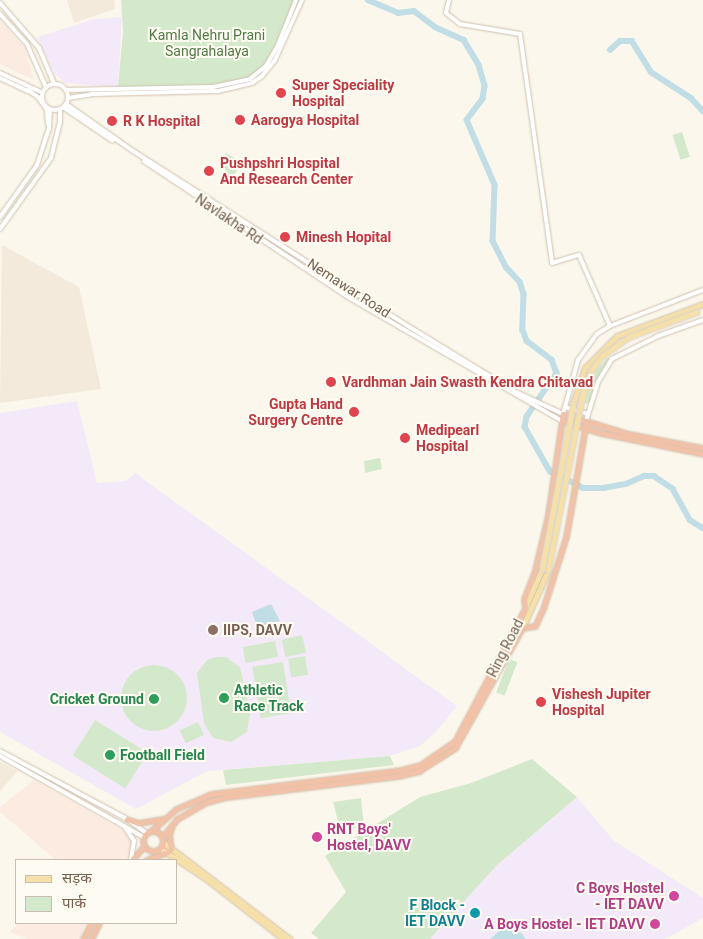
<!DOCTYPE html>
<html>
<head>
<meta charset="utf-8">
<style>
  body { margin:0 }
  #map { position:relative; width:703px; height:939px; overflow:hidden; background:#fcf7ec; font-family:Roboto,"Noto Sans Devanagari",sans-serif }
  div>[style] { position:absolute }
  .residential>* { inset:0; background:#f3eadb }
  .commercial>* { inset:0; background:#fbebe1 }
  .education>* { inset:0; background:#f4e9f9 }
  .green>* { inset:0; background:#d4e9cb; transform-origin:0 0 }
  .round { border-radius:50% }
  .water>* { inset:0; background:#c1dde5 }
  .river>* { height:5.5px; margin:-2.75px; padding:0 2.75px; transform-origin:2.75px; border-radius:2.75px; background:#c1dde5 }
  .roads { filter:drop-shadow(0 0 1px #d0c1b0) drop-shadow(0 0 1px #d0c1b0) }
  .secondary>* { height:4px; margin:-2px; padding:0 2px; transform-origin:2px; border-radius:2px; background:#fff }
  .secondary>.ring { margin:-2px; padding:0; box-sizing:content-box; background:none; border:4px solid #fff; border-radius:50% }
  .primary>* { height:4.5px; margin:-2.25px; padding:0 2.25px; transform-origin:2.25px; border-radius:2.25px; background:#f5e0aa }
  .highway>* { height:5px; margin:-2.5px; padding:0 2.5px; transform-origin:2.5px; border-radius:2.5px; background:#f1c1a8 }
  .highway>.ring { margin:-2.5px; padding:0; box-sizing:content-box; background:none; border:5px solid #f1c1a8; border-radius:50% }
  .bridges { filter:drop-shadow(0 0 1px #d9d3ce) drop-shadow(0 0 1px #d9d3ce) }
  .primary-bridge>* { height:4.5px; margin:-2.25px; padding:0 2.25px; transform-origin:2.25px; border-radius:2.25px; background:#f5e0aa }
  .dots>* { width:14px; height:14px; translate:-50% -50%; box-sizing:border-box; border:2px solid #fefbf3; border-radius:50% }
  span { translate:-50% -50%; white-space:nowrap; text-align:center; line-height:1.15; -webkit-text-stroke:4px #fefbf3; paint-order:stroke }
  .park-label { font-size:14px; color:#537b48 }
  .health-label { font-size:14px; color:#be3a42; font-weight:700 }
  .left { translate:0 -50%; text-align:left }
  .right { translate:-100% -50%; text-align:right }
  .street-label { font-size:14px; color:#766150 }
  .education-label { font-size:14px; color:#785e54; font-weight:700 }
  .leisure-label { font-size:14px; color:#27864d; font-weight:700 }
  .hotel-label { font-size:14px; color:#b23c85; font-weight:700 }
  .culture-label { font-size:14px; color:#0d838f; font-weight:700 }
  .legend { position:absolute; left:15px; top:859px; width:162px; height:65px; box-sizing:border-box; background:#fefbf3; border:1px solid #c8bdb2; margin:0; padding:6px 9px; list-style:none; font-size:15px; color:#766150 }
  .legend li { display:flex; align-items:center; gap:10px; height:25px }
  .legend b { width:25px; border:1px solid #c8bdb2 }
</style>
</head>
<body>
<div id="map">
  <div class="residential">
    <i style="clip-path:polygon(67px 0,114px 0,115px 9px,74px 23px)"></i>
    <i style="clip-path:polygon(2px 245px,79px 287px,101px 389px,0 403px)"></i>
    <i style="clip-path:polygon(0 762px,18px 771px,0 791px)"></i>
  </div>
  <div class="commercial">
    <i style="clip-path:polygon(0 20px,24px 47px,34px 80px,0 64px)"></i>
    <i style="clip-path:polygon(34px 780px,129px 834px,135px 848px,127px 860px,56px 860px,0 812px,0 807px)"></i>
    <i style="clip-path:polygon(18px 923px,86px 923px,80px 939px,28px 939px,10px 932px)"></i>
  </div>
  <div class="education">
    <i style="clip-path:polygon(122px 17px,118px 87px,65px 83px,55px 74px,37px 37px,94px 19px)"></i>
    <i style="clip-path:polygon(77px 401px,97px 483px,125px 481px,135px 473px,457px 706px,435px 733px,420px 746px,390px 756px,207px 771px,136px 809px,0 732px,0 413px)"></i>
    <i style="clip-path:polygon(577px 797px,613px 840px,703px 898px,703px 918px,665px 939px,430px 939px,497px 865px)"></i>
  </div>
  <div class="green">
    <i style="clip-path:polygon(121px 0,296px 0,287px 27px,266px 66px,255px 76px,213px 87px,118px 87px,123px 31px)"></i>
    <i style="left:682px;top:132px;width:26px;height:10px;rotate:72deg"></i>
    <i style="clip-path:polygon(226px 153px,242px 162px,233px 177px,219px 165px)"></i>
    <i style="clip-path:polygon(607px 358px,611px 359px,588px 404px,584px 403px,595px 371px)"></i>
    <i style="clip-path:polygon(380px 458px,382px 469px,365px 473px,364px 461px)"></i>
    <i style="left:302px;top:635px;width:18px;height:21px;rotate:77deg"></i>
    <i style="left:275px;top:641px;width:16px;height:33px;rotate:79deg"></i>
    <i style="left:305px;top:656px;width:19px;height:17px;rotate:81deg"></i>
    <i style="clip-path:polygon(216px 657px,226px 657px,240px 667px,250px 714px,247px 732px,231px 742px,213px 738px,204px 723px,197px 673px,207px 660px)"></i>
    <i style="left:509px;top:659px;width:9px;height:36px;rotate:21deg"></i>
    <i style="left:283px;top:662px;width:52px;height:31px;rotate:81deg"></i>
    <i class="round" style="left:121px;top:665px;width:66px;height:66px"></i>
    <i style="left:95px;top:720px;width:62px;height:42px;rotate:32deg"></i>
    <i style="left:198px;top:722px;width:14px;height:20px;rotate:65deg"></i>
    <i style="clip-path:polygon(390px 756px,394px 765px,226px 785px,223px 770px)"></i>
    <i style="clip-path:polygon(532px 759px,577px 797px,497px 865px,430px 939px,319px 939px,311px 933px,346px 892px,325px 856px,420px 797px,471px 783px)"></i>
    <i style="clip-path:polygon(361px 798px,364px 826px,341px 832px,333px 802px)"></i>
  </div>
  <div class="water">
    <i style="clip-path:polygon(271px 604px,280px 621px,257px 627px,252px 612px)"></i>
    <i style="clip-path:polygon(511px 921px,526px 939px,490px 939px)"></i>
  </div>
  <div class="river">
    <i style="left:368px;top:0;width:33px;rotate:23deg"></i>
    <i style="left:398px;top:13px;width:16px;rotate:-7deg"></i>
    <i style="left:414px;top:11px;width:26px;rotate:37deg"></i>
    <i style="left:435px;top:27px;width:32px;rotate:24deg"></i>
    <i style="left:464px;top:40px;width:29px;rotate:59deg"></i>
    <i style="left:479px;top:65px;width:22px;rotate:74deg"></i>
    <i style="left:485px;top:86px;width:13px;rotate:99deg"></i>
    <i style="left:483px;top:99px;width:26px;rotate:127deg"></i>
    <i style="left:467px;top:120px;width:71px;rotate:66.7deg"></i>
    <i style="left:495px;top:185px;width:56px;rotate:92deg"></i>
    <i style="left:493px;top:241px;width:30px;rotate:63deg"></i>
    <i style="left:507px;top:268px;width:19px;rotate:47deg"></i>
    <i style="left:520px;top:282px;width:13px;rotate:72deg"></i>
    <i style="left:524px;top:294px;width:36px;rotate:92deg"></i>
    <i style="left:523px;top:330px;width:12px;rotate:70deg"></i>
    <i style="left:527px;top:341px;width:31px;rotate:37deg"></i>
    <i style="left:552px;top:360px;width:14px;rotate:69deg"></i>
    <i style="left:557px;top:373px;width:53px;rotate:124.3deg"></i>
    <i style="left:527px;top:417px;width:10px;rotate:101deg"></i>
    <i style="left:525px;top:427px;width:51px;rotate:60.4deg"></i>
    <i style="left:550px;top:471px;width:37px;rotate:27deg"></i>
    <i style="left:583px;top:488px;width:20px"></i>
    <i style="left:603px;top:488px;width:23px;rotate:-10deg"></i>
    <i style="left:626px;top:484px;width:20px;rotate:-24deg"></i>
    <i style="left:644px;top:476px;width:10px"></i>
    <i style="left:654px;top:476px;width:23px;rotate:34deg"></i>
    <i style="left:673px;top:489px;width:35px;rotate:61deg"></i>
    <i style="left:690px;top:520px;width:15px;rotate:32deg"></i>
    <i style="left:610px;top:50px;width:13px;rotate:-42deg"></i>
    <i style="left:620px;top:41px;width:12px"></i>
    <i style="left:632px;top:41px;width:36px;rotate:58deg"></i>
    <i style="left:651px;top:72px;width:48px;rotate:33deg"></i>
    <i style="left:691px;top:98px;width:18px;rotate:47deg"></i>
  </div>
  <div class="roads">
    <div class="secondary">
      <i style="left:449px;top:0;width:13px;rotate:103deg"></i>
      <i style="left:446px;top:13px;width:18px;rotate:38deg"></i>
      <i style="left:460px;top:24px;width:61px;rotate:9.5deg"></i>
      <i style="left:520px;top:34px;width:231px;rotate:82deg"></i>
      <i style="left:552px;top:263px;width:28px;rotate:-17deg"></i>
      <i style="left:579px;top:255px;width:77px;rotate:66.4deg"></i>
      <i style="left:0;top:3px;width:60px;rotate:49.1deg"></i>
      <i style="left:39px;top:48px;width:39px;rotate:67deg"></i>
      <i style="left:0;top:14px;width:40px;rotate:48deg"></i>
      <i style="left:27px;top:44px;width:47px;rotate:66.2deg"></i>
      <i style="left:0;top:73px;width:47px;rotate:24.9deg"></i>
      <i style="left:0;top:78px;width:31px;rotate:25deg"></i>
      <i class="ring" style="left:42px;top:84px;width:22px;height:22px"></i>
      <i style="left:28px;top:90px;width:12px;rotate:35deg"></i>
      <i style="left:38px;top:97px;width:16px;rotate:55deg"></i>
      <i style="left:47px;top:110px;width:14px;rotate:86deg"></i>
      <i style="left:66px;top:90px;width:147px;rotate:-1.2deg"></i>
      <i style="left:213px;top:87px;width:38px;rotate:-12deg"></i>
      <i style="left:250px;top:79px;width:21px;rotate:-39deg"></i>
      <i style="left:266px;top:66px;width:24px;rotate:-60deg"></i>
      <i style="left:278px;top:45px;width:48px;rotate:-68.2deg"></i>
      <i style="left:68px;top:98px;width:24px;rotate:-9deg"></i>
      <i style="left:92px;top:94px;width:126px;rotate:-1.4deg"></i>
      <i style="left:218px;top:91px;width:35px;rotate:-13deg"></i>
      <i style="left:252px;top:83px;width:12px;rotate:-35deg"></i>
      <i style="left:262px;top:76px;width:21px;rotate:-51deg"></i>
      <i style="left:275px;top:60px;width:66px;rotate:-65.8deg"></i>
      <i style="left:66px;top:104px;width:82px;rotate:35deg"></i>
      <i style="left:133px;top:151px;width:320px;rotate:32.5deg"></i>
      <i style="left:403px;top:323px;width:130px;rotate:31.5deg"></i>
      <i style="left:514px;top:391px;width:54px;rotate:25.1deg"></i>
      <i style="left:563px;top:414px;width:56px;rotate:-74.5deg"></i>
      <i style="left:578px;top:360px;width:32px;rotate:-54deg"></i>
      <i style="left:597px;top:334px;width:15px;rotate:-32deg"></i>
      <i style="left:610px;top:326px;width:100px;rotate:-21.2deg"></i>
      <i style="left:63px;top:107px;width:60px;rotate:34.2deg"></i>
      <i style="left:144px;top:161px;width:245px;rotate:33.7deg"></i>
      <i style="left:348px;top:297px;width:247px;rotate:30.1deg"></i>
      <i style="left:0;top:217px;width:64px;rotate:-54.6deg"></i>
      <i style="left:37px;top:165px;width:38px;rotate:-72deg"></i>
      <i style="left:49px;top:129px;width:20px;rotate:-87deg"></i>
      <i style="left:0;top:229px;width:87px;rotate:-54.3deg"></i>
      <i style="left:51px;top:158px;width:37px;rotate:-76deg"></i>
      <i style="left:60px;top:122px;width:13px;rotate:-90deg"></i>
      <i style="left:565px;top:407px;width:24px;rotate:17deg"></i>
      <i style="left:586px;top:421px;width:41px;rotate:-72.9deg"></i>
      <i style="left:598px;top:382px;width:27px;rotate:-59deg"></i>
      <i style="left:612px;top:359px;width:51px;rotate:-26.6deg"></i>
      <i style="left:658px;top:336px;width:48px;rotate:-19.6deg"></i>
      <i style="left:0;top:751px;width:144px;rotate:28.2deg"></i>
      <i style="left:127px;top:819px;width:24px;rotate:36deg"></i>
      <i style="left:0;top:756px;width:164px;rotate:29.5deg"></i>
      <i style="left:124px;top:826px;width:18px;rotate:56deg"></i>
      <i style="left:134px;top:841px;width:19px;rotate:99deg"></i>
    </div>
    <div class="primary">
      <i style="left:573px;top:405px;width:39px;rotate:-72deg"></i>
      <i style="left:585px;top:368px;width:45px;rotate:-45deg"></i>
      <i style="left:617px;top:336px;width:92px;rotate:-20.4deg"></i>
      <i style="left:525px;top:608px;width:43px;rotate:-66.4deg"></i>
      <i style="left:522px;top:628px;width:63px;rotate:-65.5deg"></i>
      <i style="left:163px;top:842px;width:160px;rotate:37.4deg"></i>
      <i style="left:160px;top:848px;width:56px;rotate:33.4deg"></i>
      <i style="left:207px;top:879px;width:98px;rotate:37.9deg"></i>
    </div>
    <div class="highway">
      <i style="left:562px;top:421px;width:41px;rotate:17.1deg"></i>
      <i style="left:601px;top:433px;width:104px;rotate:11.6deg"></i>
      <i style="left:127px;top:819px;width:12px;rotate:20deg"></i>
      <i style="left:138px;top:823px;width:25px;rotate:-9deg"></i>
      <i class="ring" style="left:143px;top:831px;width:15px;height:15px"></i>
      <i style="left:151px;top:831px;width:33px;rotate:-41deg"></i>
      <i style="left:176px;top:809px;width:38px;rotate:-23deg"></i>
      <i style="left:211px;top:794px;width:192px;rotate:-7.2deg"></i>
      <i style="left:401px;top:770px;width:20px;rotate:-15deg"></i>
      <i style="left:420px;top:765px;width:42px;rotate:-34.4deg"></i>
      <i style="left:455px;top:741px;width:150px;rotate:-62.2deg"></i>
      <i style="left:525px;top:608px;width:9px;rotate:-96deg"></i>
      <i style="left:524px;top:599px;width:31px;rotate:-69deg"></i>
      <i style="left:535px;top:570px;width:57px;rotate:-76.7deg"></i>
      <i style="left:548px;top:515px;width:102px;rotate:-81.6deg"></i>
      <i style="left:563px;top:414px;width:69px;rotate:16.9deg"></i>
      <i style="left:629px;top:434px;width:75px;rotate:10.7deg"></i>
      <i style="left:162px;top:837px;width:23px;rotate:-50deg"></i>
      <i style="left:177px;top:819px;width:34px;rotate:-30deg"></i>
      <i style="left:207px;top:802px;width:21px;rotate:-14deg"></i>
      <i style="left:227px;top:797px;width:172px;rotate:-7deg"></i>
      <i style="left:398px;top:776px;width:22px;rotate:-13deg"></i>
      <i style="left:419px;top:771px;width:43px;rotate:-32.6deg"></i>
      <i style="left:455px;top:748px;width:137px;rotate:-60.8deg"></i>
      <i style="left:522px;top:628px;width:13px;rotate:-9deg"></i>
      <i style="left:535px;top:626px;width:19px;rotate:-65deg"></i>
      <i style="left:543px;top:609px;width:76px;rotate:-72.3deg"></i>
      <i style="left:566px;top:537px;width:117px;rotate:-80.1deg"></i>
      <i style="left:171px;top:849px;width:14px;rotate:-98deg"></i>
      <i style="left:169px;top:835px;width:9px;rotate:-72deg"></i>
      <i style="left:132px;top:860px;width:18px;rotate:-49deg"></i>
      <i style="left:146px;top:860px;width:23px;rotate:-20deg"></i>
      <i style="left:83px;top:939px;width:18px;rotate:-63deg"></i>
      <i style="left:91px;top:939px;width:18px;rotate:-63deg"></i>
    </div>
  </div>
  <div class="bridges">
    <div class="primary-bridge">
      <i style="left:542px;top:569px;width:167px;rotate:-79.3deg"></i>
      <i style="left:548px;top:571px;width:177px;rotate:-78.9deg"></i>
      <i style="left:582px;top:397px;width:28px;rotate:-71deg"></i>
      <i style="left:591px;top:371px;width:19px;rotate:-54deg"></i>
      <i style="left:602px;top:356px;width:33px;rotate:-35deg"></i>
      <i style="left:629px;top:337px;width:72px;rotate:-20.2deg"></i>
    </div>
  </div>
  <div class="dots">
    <i style="left:281px;top:93px;background:#e0444e"></i>
    <i style="left:240px;top:120px;background:#e0444e"></i>
    <i style="left:112px;top:121px;background:#e0444e"></i>
    <i style="left:209px;top:171px;background:#e0444e"></i>
    <i style="left:285px;top:237px;background:#e0444e"></i>
    <i style="left:331px;top:382px;background:#e0444e"></i>
    <i style="left:354px;top:412px;background:#e0444e"></i>
    <i style="left:405px;top:438px;background:#e0444e"></i>
    <i style="left:213px;top:630px;background:#8d6e63"></i>
    <i style="left:224px;top:698px;background:#2e9e5b"></i>
    <i style="left:154px;top:699px;background:#2e9e5b"></i>
    <i style="left:541px;top:702px;background:#e0444e"></i>
    <i style="left:110px;top:755px;background:#2e9e5b"></i>
    <i style="left:317px;top:837px;background:#d1479c"></i>
    <i style="left:674px;top:896px;background:#d1479c"></i>
    <i style="left:475px;top:913px;background:#0f9aa8"></i>
    <i style="left:655px;top:924px;background:#d1479c"></i>
  </div>
  <div class="park-label">
    <span style="left:207px;top:43px">Kamla Nehru Prani<br>Sangrahalaya</span>
  </div>
  <div class="health-label">
    <span class="left" style="left:292px;top:93px">Super Speciality<br>Hospital</span>
    <span class="left" style="left:251px;top:120px">Aarogya Hospital</span>
    <span class="left" style="left:123px;top:121px">R K Hospital</span>
    <span class="left" style="left:220px;top:171px">Pushpshri Hospital<br>And Research Center</span>
    <span class="left" style="left:296px;top:237px">Minesh Hopital</span>
    <span class="left" style="left:342px;top:382px">Vardhman Jain Swasth Kendra Chitavad</span>
    <span class="right" style="left:343px;top:412px">Gupta Hand<br>Surgery Centre</span>
    <span class="left" style="left:416px;top:438px">Medipearl<br>Hospital</span>
    <span class="left" style="left:552px;top:702px">Vishesh Jupiter<br>Hospital</span>
  </div>
  <div class="street-label">
    <span style="left:229px;top:219px;rotate:34deg">Navlakha Rd</span>
    <span style="left:349px;top:288px;rotate:33deg">Nemawar Road</span>
    <span style="left:505px;top:648px;rotate:-63deg">Ring Road</span>
  </div>
  <div class="education-label">
    <span class="left" style="left:223px;top:630px">IIPS, DAVV</span>
  </div>
  <div class="leisure-label">
    <span class="left" style="left:234px;top:698px">Athletic<br>Race Track</span>
    <span class="right" style="left:144px;top:699px">Cricket Ground</span>
    <span class="left" style="left:120px;top:755px">Football Field</span>
  </div>
  <div class="hotel-label">
    <span class="left" style="left:327px;top:837px">RNT Boys'<br>Hostel, DAVV</span>
    <span class="right" style="left:664px;top:896px">C Boys Hostel<br>- IET DAVV</span>
    <span class="right" style="left:645px;top:924px">A Boys Hostel - IET DAVV</span>
  </div>
  <div class="culture-label">
    <span class="right" style="left:465px;top:913px">F Block -<br>IET DAVV</span>
  </div>
  <ul class="legend">
  <li><b style="height:6px;background:#f5e0aa"></b>सड़क</li>
  <li><b style="height:14px;background:#d4e9cb"></b>पार्क</li>
  </ul>
</div>
</body>
</html>
